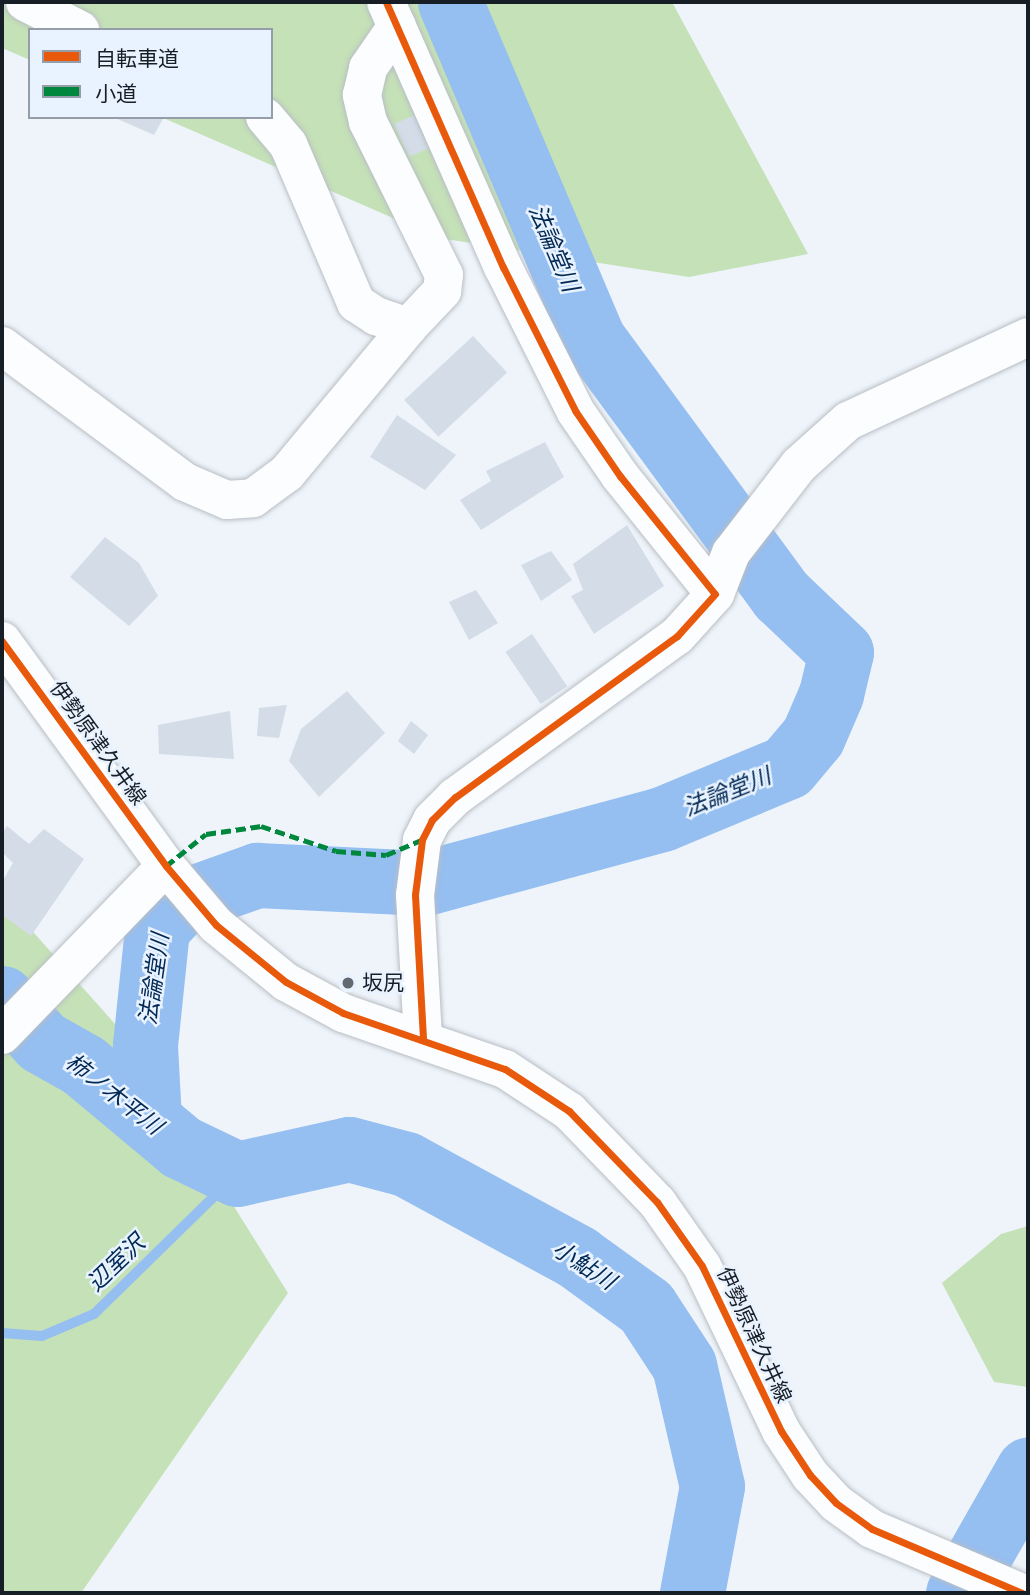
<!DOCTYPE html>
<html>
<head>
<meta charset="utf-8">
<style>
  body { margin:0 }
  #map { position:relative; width:1030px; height:1595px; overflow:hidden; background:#eef4fa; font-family:"DejaVu Sans","Noto Sans JP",sans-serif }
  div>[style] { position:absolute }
  .forest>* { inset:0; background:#c5e1b7 }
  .stream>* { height:10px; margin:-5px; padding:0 5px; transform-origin:5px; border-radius:5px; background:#95bef1 }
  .river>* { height:65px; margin:-32.5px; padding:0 32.5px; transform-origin:32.5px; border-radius:32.5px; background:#95bef1 }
  .building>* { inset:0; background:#d3dce7; transform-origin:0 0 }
  .roads { filter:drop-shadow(0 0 2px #b8bec4) drop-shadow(0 0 2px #b8bec4) }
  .minor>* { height:38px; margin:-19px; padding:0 19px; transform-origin:19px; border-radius:19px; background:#fcfdfe }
  .quiet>* { height:5px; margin-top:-2.5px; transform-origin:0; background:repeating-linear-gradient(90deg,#00873e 0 10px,transparent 0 15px) }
  .cycleway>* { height:7px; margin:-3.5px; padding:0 3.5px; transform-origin:3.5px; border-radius:3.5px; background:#e8590c }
  .dots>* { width:19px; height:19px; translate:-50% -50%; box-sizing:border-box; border:4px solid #e9f3ff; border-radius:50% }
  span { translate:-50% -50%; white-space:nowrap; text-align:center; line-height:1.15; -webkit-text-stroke:5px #e9f3ff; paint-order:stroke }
  .street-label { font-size:21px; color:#181e25 }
  .poi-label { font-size:21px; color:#181e25 }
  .left { translate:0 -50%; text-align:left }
  .water-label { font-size:23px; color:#022854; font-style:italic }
  .frame { position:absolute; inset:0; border:4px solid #181e25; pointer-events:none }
  .legend { position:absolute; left:28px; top:28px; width:245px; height:91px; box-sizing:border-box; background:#e9f3ff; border:2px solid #959ea8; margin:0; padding:9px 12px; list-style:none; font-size:21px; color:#181e25 }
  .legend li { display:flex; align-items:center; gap:14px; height:35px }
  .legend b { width:35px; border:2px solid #959ea8 }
</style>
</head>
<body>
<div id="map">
  <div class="forest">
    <i style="clip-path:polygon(2px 2px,672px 2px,808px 254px,689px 277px,439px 238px,161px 117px,271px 117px,271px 30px,30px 30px,30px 60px,2px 48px)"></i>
    <i style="clip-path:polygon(2px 897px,132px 1043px,288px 1293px,81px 1593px,2px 1593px)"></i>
    <i style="clip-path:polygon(1028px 1226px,1028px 1387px,994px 1382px,942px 1283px,1001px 1234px)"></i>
  </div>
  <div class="stream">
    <i style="left:2px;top:1333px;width:40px;rotate:4.3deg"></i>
    <i style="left:42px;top:1336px;width:56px;rotate:-22.9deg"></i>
    <i style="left:94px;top:1314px;width:200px;rotate:-44.4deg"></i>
  </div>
  <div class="river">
    <i style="left:2px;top:998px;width:59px;rotate:47.7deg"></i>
    <i style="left:42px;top:1042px;width:47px;rotate:29.3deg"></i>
    <i style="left:83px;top:1065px;width:128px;rotate:39.9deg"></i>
    <i style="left:181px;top:1147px;width:62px;rotate:25.7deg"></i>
    <i style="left:237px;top:1174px;width:115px;rotate:-12.6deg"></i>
    <i style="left:349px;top:1149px;width:59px;rotate:14.7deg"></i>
    <i style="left:406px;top:1164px;width:195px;rotate:28.5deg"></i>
    <i style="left:577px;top:1257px;width:85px;rotate:35.9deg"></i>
    <i style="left:646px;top:1307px;width:69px;rotate:56.8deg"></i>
    <i style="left:684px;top:1365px;width:124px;rotate:77deg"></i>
    <i style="left:712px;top:1486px;width:109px;rotate:100.6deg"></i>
    <i style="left:149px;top:1120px;width:75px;rotate:-93.1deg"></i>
    <i style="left:145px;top:1045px;width:118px;rotate:-84.1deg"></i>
    <i style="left:157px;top:928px;width:35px;rotate:-47deg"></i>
    <i style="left:181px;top:902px;width:81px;rotate:-19.6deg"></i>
    <i style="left:257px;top:875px;width:168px;rotate:2.7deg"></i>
    <i style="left:425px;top:883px;width:245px;rotate:-15.1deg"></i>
    <i style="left:662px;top:819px;width:135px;rotate:-22.6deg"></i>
    <i style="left:787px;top:767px;width:40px;rotate:-50deg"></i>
    <i style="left:813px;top:736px;width:46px;rotate:-66.8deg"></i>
    <i style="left:831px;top:694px;width:43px;rotate:-76.6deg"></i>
    <i style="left:841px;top:652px;width:83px;rotate:-136.5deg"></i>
    <i style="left:781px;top:595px;width:318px;rotate:-126.3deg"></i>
    <i style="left:593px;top:339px;width:366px;rotate:-113deg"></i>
    <i style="left:958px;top:1593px;width:142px;rotate:-60.4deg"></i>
  </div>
  <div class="building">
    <i style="left:419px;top:113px;width:36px;height:27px;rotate:66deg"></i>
    <i style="clip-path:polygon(113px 117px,164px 117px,154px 135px)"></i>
    <i style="left:473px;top:336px;width:50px;height:94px;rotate:47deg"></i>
    <i style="clip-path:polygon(397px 415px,456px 455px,425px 490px,370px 457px)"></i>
    <i style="clip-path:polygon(545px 442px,564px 477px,481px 530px,460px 500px,491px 481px,486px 471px)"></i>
    <i style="clip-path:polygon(627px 525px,664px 586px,594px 634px,571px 596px,583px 590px,573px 564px)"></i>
    <i style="clip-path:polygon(105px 537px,139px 563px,158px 596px,129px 626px,70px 577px)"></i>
    <i style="clip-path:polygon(551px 551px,572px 580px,541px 601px,521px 565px)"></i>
    <i style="clip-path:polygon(476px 590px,498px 623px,469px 640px,449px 602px)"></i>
    <i style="left:532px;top:634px;width:63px;height:32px;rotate:56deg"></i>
    <i style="clip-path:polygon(347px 691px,385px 733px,319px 797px,289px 761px,301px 729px)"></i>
    <i style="clip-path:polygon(287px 705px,279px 738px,257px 736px,259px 708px)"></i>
    <i style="clip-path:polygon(230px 711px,234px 759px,159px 754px,158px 725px)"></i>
    <i style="clip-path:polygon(411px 721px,428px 735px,414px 754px,398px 741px)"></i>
    <i style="clip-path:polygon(7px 826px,29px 844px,44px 829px,84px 859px,31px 936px,2px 915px,2px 882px,13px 863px,2px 852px,2px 833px)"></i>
  </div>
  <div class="roads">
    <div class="minor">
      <i style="left:25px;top:2px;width:62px;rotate:27deg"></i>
      <i style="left:386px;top:2px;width:290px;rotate:66.2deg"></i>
      <i style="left:503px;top:267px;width:162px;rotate:63.3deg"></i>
      <i style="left:576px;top:412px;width:78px;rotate:55.5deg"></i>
      <i style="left:620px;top:476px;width:151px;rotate:51.2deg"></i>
      <i style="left:265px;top:117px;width:35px;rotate:50deg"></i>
      <i style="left:288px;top:144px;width:173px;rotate:66.8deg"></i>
      <i style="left:356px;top:303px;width:24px;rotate:33deg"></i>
      <i style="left:376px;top:316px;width:34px;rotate:19deg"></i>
      <i style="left:408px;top:327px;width:50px;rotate:-46.6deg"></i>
      <i style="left:442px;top:291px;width:16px;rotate:-83deg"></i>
      <i style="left:444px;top:275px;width:171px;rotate:-116.4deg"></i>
      <i style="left:368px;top:122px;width:28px;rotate:-103deg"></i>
      <i style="left:362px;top:95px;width:28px;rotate:-77deg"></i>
      <i style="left:368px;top:68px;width:51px;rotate:-55.4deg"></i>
      <i style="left:2px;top:346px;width:228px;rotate:36.6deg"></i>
      <i style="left:185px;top:482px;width:46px;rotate:23.2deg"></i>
      <i style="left:227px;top:500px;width:26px;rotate:-4deg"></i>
      <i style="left:253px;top:498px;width:42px;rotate:-36.3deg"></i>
      <i style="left:287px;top:473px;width:190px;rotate:-50.3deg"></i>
      <i style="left:2px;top:641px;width:278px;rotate:53.9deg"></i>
      <i style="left:166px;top:866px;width:77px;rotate:49.7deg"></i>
      <i style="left:216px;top:925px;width:90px;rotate:39.2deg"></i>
      <i style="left:286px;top:982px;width:65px;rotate:28.5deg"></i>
      <i style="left:343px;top:1013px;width:171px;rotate:19.1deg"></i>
      <i style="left:505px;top:1069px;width:77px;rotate:33.3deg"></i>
      <i style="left:569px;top:1111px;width:127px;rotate:46deg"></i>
      <i style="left:657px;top:1202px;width:78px;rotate:54.9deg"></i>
      <i style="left:702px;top:1266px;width:183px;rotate:64.4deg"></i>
      <i style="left:781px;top:1431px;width:53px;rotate:56.6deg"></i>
      <i style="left:810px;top:1475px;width:38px;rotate:47deg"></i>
      <i style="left:836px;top:1503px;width:44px;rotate:35.8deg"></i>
      <i style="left:872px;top:1529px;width:163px;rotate:23.1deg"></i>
      <i style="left:2px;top:1035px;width:235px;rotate:-45.9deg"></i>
      <i style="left:423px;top:1038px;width:143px;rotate:-93.2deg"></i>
      <i style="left:415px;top:895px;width:55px;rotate:-82.7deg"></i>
      <i style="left:422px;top:840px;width:22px;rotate:-63deg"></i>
      <i style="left:432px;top:820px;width:33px;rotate:-45deg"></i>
      <i style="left:455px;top:797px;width:274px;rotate:-36deg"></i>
      <i style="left:677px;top:636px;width:57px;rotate:-47.9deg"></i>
      <i style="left:715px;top:594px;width:44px;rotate:-68.7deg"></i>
      <i style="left:731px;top:553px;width:111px;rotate:-52.3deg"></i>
      <i style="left:799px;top:465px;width:66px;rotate:-41.9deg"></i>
      <i style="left:848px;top:421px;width:199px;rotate:-25deg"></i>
    </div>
  </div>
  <div class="quiet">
    <i style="left:166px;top:866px;width:51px;rotate:-38.7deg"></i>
    <i style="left:206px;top:834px;width:56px;rotate:-8.3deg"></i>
    <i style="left:261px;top:826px;width:79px;rotate:18.4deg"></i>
    <i style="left:336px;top:851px;width:50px;rotate:4.6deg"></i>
    <i style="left:386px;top:855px;width:39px;rotate:-23deg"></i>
  </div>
  <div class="cycleway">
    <i style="left:386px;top:2px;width:290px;rotate:66.2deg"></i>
    <i style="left:503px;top:267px;width:162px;rotate:63.3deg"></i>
    <i style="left:576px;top:412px;width:78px;rotate:55.5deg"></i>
    <i style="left:620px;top:476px;width:151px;rotate:51.2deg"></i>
    <i style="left:715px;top:594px;width:57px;rotate:132.1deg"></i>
    <i style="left:677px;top:636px;width:274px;rotate:144deg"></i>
    <i style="left:455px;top:797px;width:33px;rotate:135deg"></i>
    <i style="left:432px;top:820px;width:22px;rotate:117deg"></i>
    <i style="left:422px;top:840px;width:55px;rotate:97.3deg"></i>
    <i style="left:415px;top:895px;width:143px;rotate:86.8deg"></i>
    <i style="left:2px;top:641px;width:278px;rotate:53.9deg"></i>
    <i style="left:166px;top:866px;width:77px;rotate:49.7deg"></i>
    <i style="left:216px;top:925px;width:90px;rotate:39.2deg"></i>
    <i style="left:286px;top:982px;width:65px;rotate:28.5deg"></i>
    <i style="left:343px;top:1013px;width:171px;rotate:19.1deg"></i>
    <i style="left:505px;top:1069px;width:77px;rotate:33.3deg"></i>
    <i style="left:569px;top:1111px;width:127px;rotate:46deg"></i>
    <i style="left:657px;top:1202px;width:78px;rotate:54.9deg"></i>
    <i style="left:702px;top:1266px;width:183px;rotate:64.4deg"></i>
    <i style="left:781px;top:1431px;width:53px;rotate:56.6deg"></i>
    <i style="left:810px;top:1475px;width:38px;rotate:47deg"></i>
    <i style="left:836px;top:1503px;width:44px;rotate:35.8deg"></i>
    <i style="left:872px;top:1529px;width:163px;rotate:23.1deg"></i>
  </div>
  <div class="dots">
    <i style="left:348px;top:983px;background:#636970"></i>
  </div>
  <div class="street-label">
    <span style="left:98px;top:743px;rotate:54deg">伊勢原津久井線</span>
    <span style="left:754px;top:1335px;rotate:65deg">伊勢原津久井線</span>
  </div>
  <div class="poi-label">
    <span class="left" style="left:362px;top:983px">坂尻</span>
  </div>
  <div class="water-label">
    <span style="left:554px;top:248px;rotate:67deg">法論堂川</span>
    <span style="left:727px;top:792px;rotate:-22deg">法論堂川</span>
    <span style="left:154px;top:979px;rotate:-82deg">法論堂川</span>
    <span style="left:114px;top:1094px;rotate:38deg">柿ノ木平川</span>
    <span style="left:116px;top:1263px;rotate:-44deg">辺室沢</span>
    <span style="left:584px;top:1265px;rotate:33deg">小鮎川</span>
  </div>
  <div class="frame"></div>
  <ul class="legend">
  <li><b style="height:9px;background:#e8590c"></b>自転車道</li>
  <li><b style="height:9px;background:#00873e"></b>小道</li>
  </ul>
</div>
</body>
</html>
